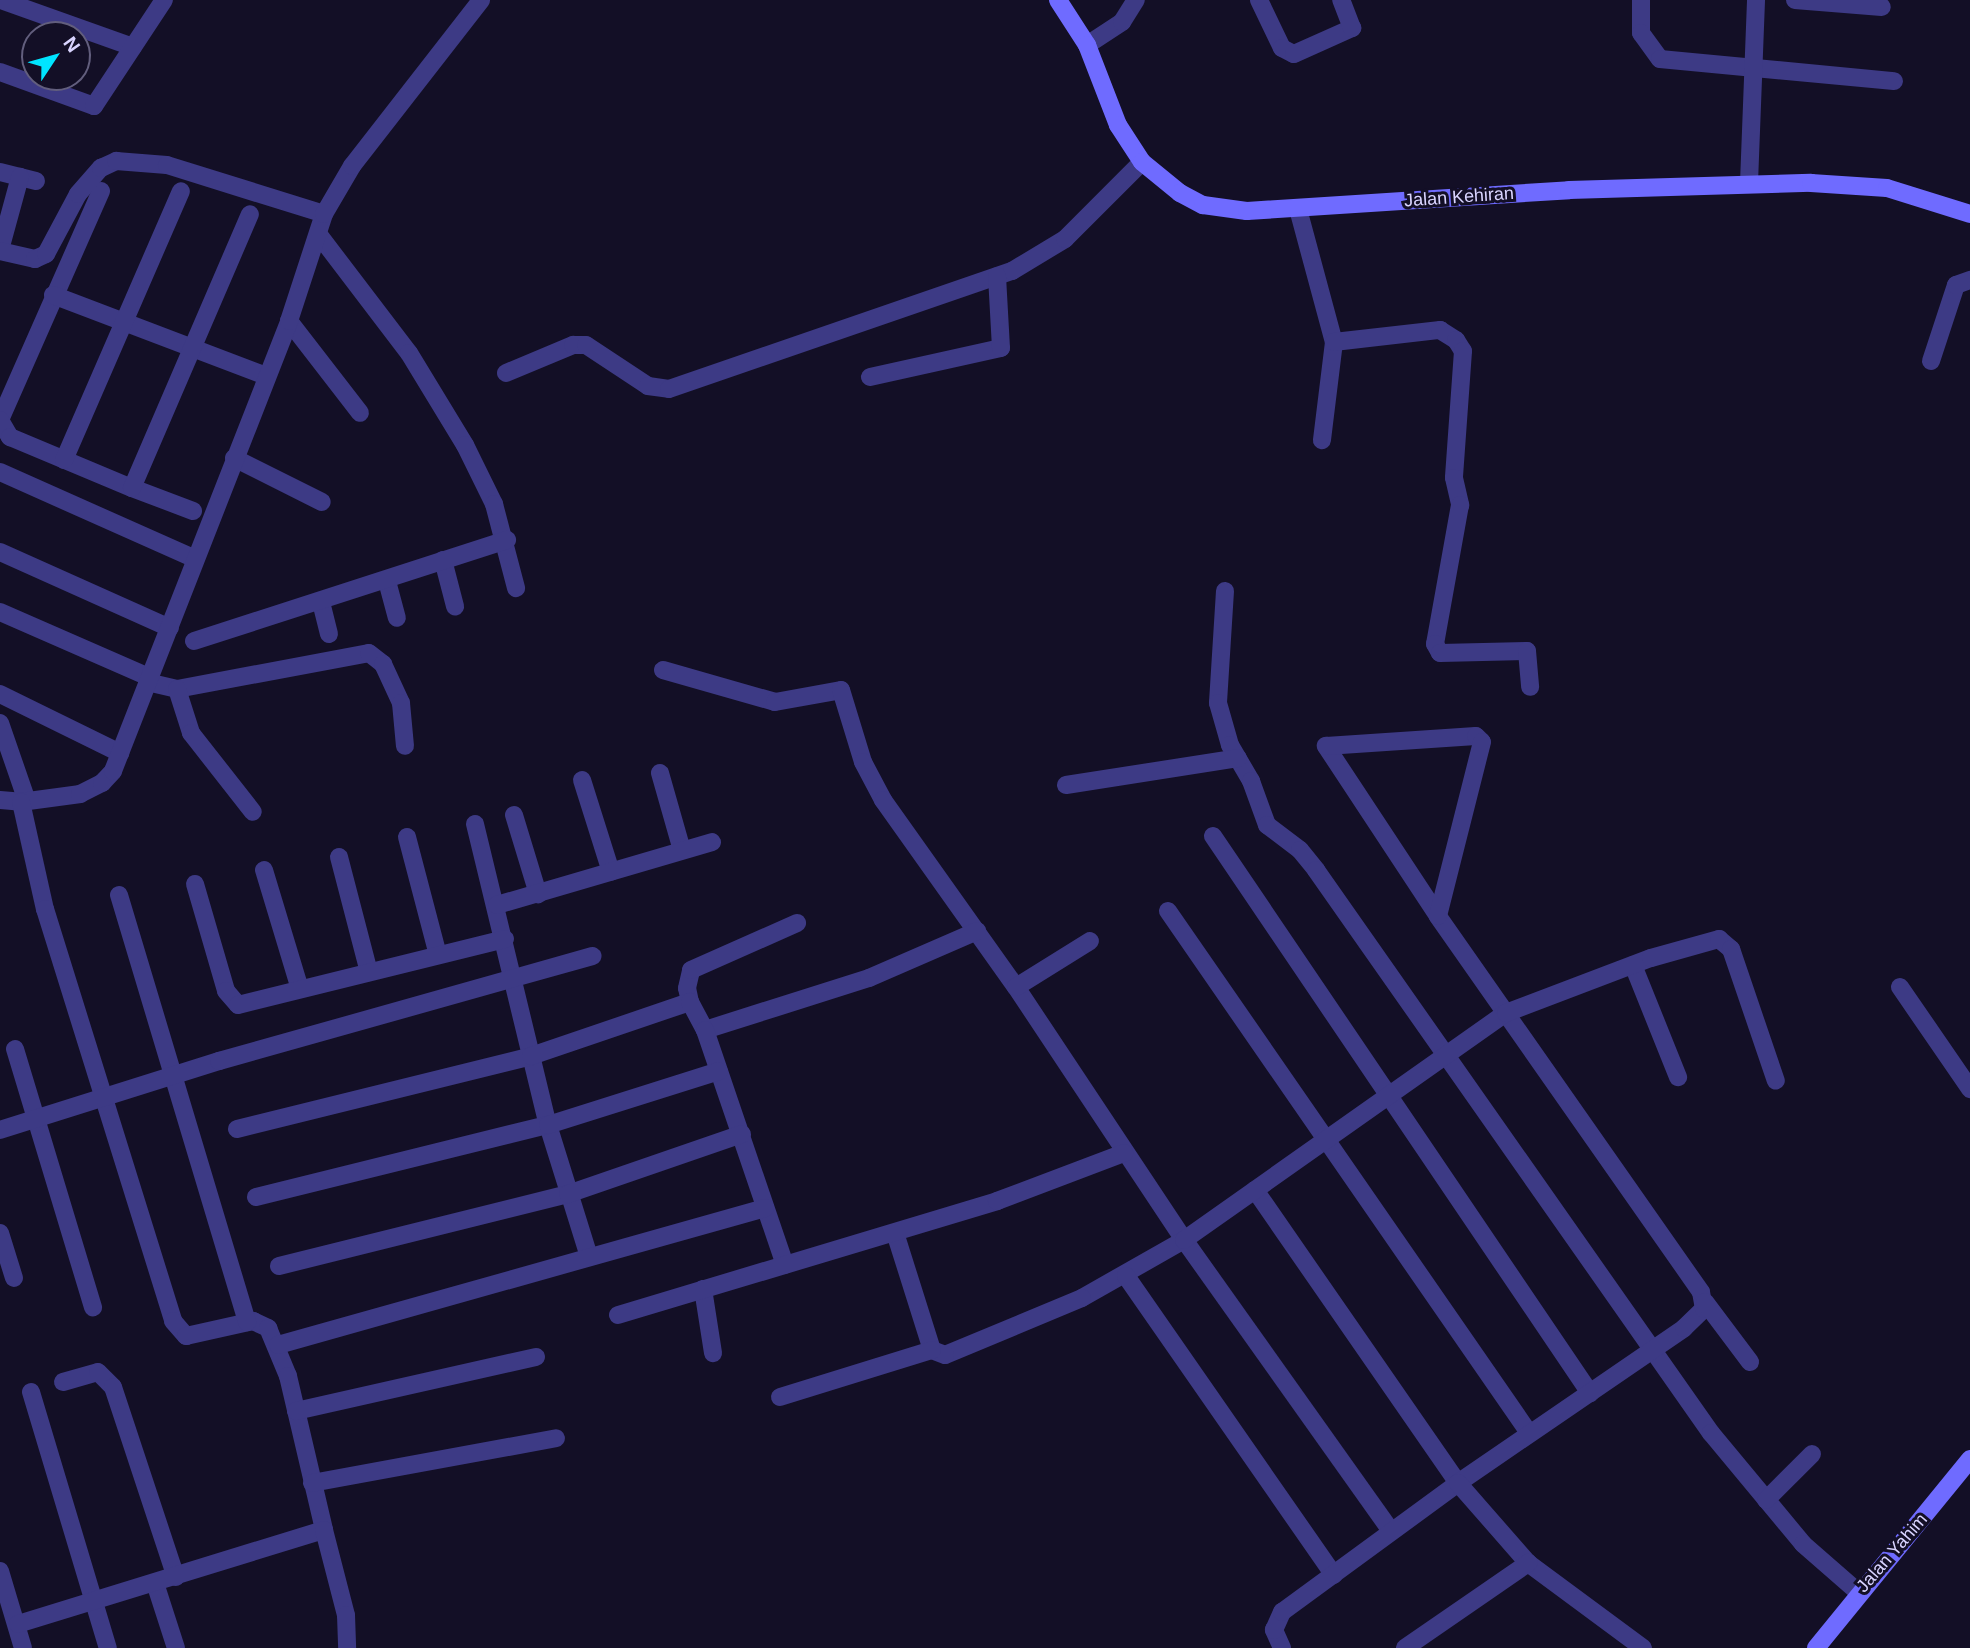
<!DOCTYPE html>
<html>
<head>
<meta charset="utf-8">
<style>
  body { margin:0 }
  #map { position:relative; width:1970px; height:1648px; overflow:hidden; background:#130f26; font-family:Helvetica,sans-serif }
  div>[style] { position:absolute }
  .street>* { height:18px; margin:-9px; padding:0 9px; transform-origin:9px; border-radius:9px; background:#3d3a85 }
  .secondary>* { height:18px; margin:-9px; padding:0 9px; transform-origin:9px; border-radius:9px; background:#6f6bff }
  span { translate:-50% -50%; white-space:nowrap; text-align:center; line-height:1.15; -webkit-text-stroke:6px #130f26; paint-order:stroke }
  .street-label { font-size:18px; color:#d9d4ff }
  .north { position:absolute; left:21px; top:21px; width:70px; height:70px; box-sizing:border-box; background:#130f26; border:2px solid #625e7d; border-radius:50%; rotate:54deg; font-size:19px; font-weight:700; line-height:28px; text-align:center; color:#d9d4ff }
  .north::after { content:''; display:block; margin:auto; width:24px; height:32px; background:#00e5ff; clip-path:polygon(50% 0,100% 100%,50% 72%,0 100%) }
</style>
</head>
<body>
<div id="map">
  <div class="street">
    <i style="left:1px;top:0;width:140px;rotate:19.6deg"></i>
    <i style="left:1259px;top:0;width:53px;rotate:64.4deg"></i>
    <i style="left:1282px;top:48px;width:13px;rotate:27deg"></i>
    <i style="left:1294px;top:54px;width:64px;rotate:-24.1deg"></i>
    <i style="left:1352px;top:28px;width:30px;rotate:-111deg"></i>
    <i style="left:1641px;top:0;width:33px;rotate:90deg"></i>
    <i style="left:1641px;top:33px;width:32px;rotate:54deg"></i>
    <i style="left:1660px;top:59px;width:235px;rotate:5.4deg"></i>
    <i style="left:1795px;top:0;width:87px;rotate:4.6deg"></i>
    <i style="left:1087px;top:45px;width:42px;rotate:-33.3deg"></i>
    <i style="left:1122px;top:22px;width:26px;rotate:-58deg"></i>
    <i style="left:0;top:72px;width:100px;rotate:19.9deg"></i>
    <i style="left:94px;top:106px;width:127px;rotate:-56.6deg"></i>
    <i style="left:0;top:172px;width:37px;rotate:14deg"></i>
    <i style="left:1749px;top:183px;width:183px;rotate:-87.8deg"></i>
    <i style="left:101px;top:191px;width:250px;rotate:113.8deg"></i>
    <i style="left:0;top:420px;width:20px;rotate:60deg"></i>
    <i style="left:10px;top:437px;width:132px;rotate:22.7deg"></i>
    <i style="left:1298px;top:209px;width:138px;rotate:74.9deg"></i>
    <i style="left:1334px;top:342px;width:99px;rotate:97deg"></i>
    <i style="left:319px;top:235px;width:148px;rotate:52.7deg"></i>
    <i style="left:409px;top:353px;width:108px;rotate:58.7deg"></i>
    <i style="left:465px;top:445px;width:66px;rotate:63.8deg"></i>
    <i style="left:494px;top:504px;width:87px;rotate:75.3deg"></i>
    <i style="left:0;top:250px;width:76px;rotate:-74.7deg"></i>
    <i style="left:0;top:251px;width:36px;rotate:13deg"></i>
    <i style="left:35px;top:259px;width:12px;rotate:-24deg"></i>
    <i style="left:46px;top:254px;width:68px;rotate:-61.9deg"></i>
    <i style="left:78px;top:194px;width:35px;rotate:-49deg"></i>
    <i style="left:101px;top:168px;width:17px;rotate:-25deg"></i>
    <i style="left:116px;top:161px;width:51px;rotate:4.5deg"></i>
    <i style="left:167px;top:165px;width:164px;rotate:17.3deg"></i>
    <i style="left:53px;top:295px;width:228px;rotate:20.8deg"></i>
    <i style="left:289px;top:321px;width:116px;rotate:52.3deg"></i>
    <i style="left:1334px;top:342px;width:107px;rotate:-6.5deg"></i>
    <i style="left:1440px;top:330px;width:19px;rotate:32deg"></i>
    <i style="left:1456px;top:340px;width:13px;rotate:58deg"></i>
    <i style="left:1463px;top:351px;width:127px;rotate:94.1deg"></i>
    <i style="left:1454px;top:478px;width:28px;rotate:77deg"></i>
    <i style="left:1460px;top:505px;width:141px;rotate:100.2deg"></i>
    <i style="left:1435px;top:644px;width:10px;rotate:61deg"></i>
    <i style="left:1440px;top:653px;width:87px;rotate:-1.3deg"></i>
    <i style="left:1527px;top:651px;width:36px;rotate:85deg"></i>
    <i style="left:1931px;top:361px;width:80px;rotate:-71.8deg"></i>
    <i style="left:1956px;top:285px;width:15px;rotate:-20deg"></i>
    <i style="left:506px;top:373px;width:73px;rotate:-22.7deg"></i>
    <i style="left:573px;top:345px;width:13px"></i>
    <i style="left:586px;top:345px;width:74px;rotate:33.5deg"></i>
    <i style="left:648px;top:386px;width:21px;rotate:8deg"></i>
    <i style="left:669px;top:389px;width:363px;rotate:-19deg"></i>
    <i style="left:1012px;top:271px;width:62px;rotate:-31.1deg"></i>
    <i style="left:1065px;top:239px;width:109px;rotate:-45deg"></i>
    <i style="left:870px;top:377px;width:134px;rotate:-12.5deg"></i>
    <i style="left:1001px;top:348px;width:72px;rotate:-93.2deg"></i>
    <i style="left:234px;top:458px;width:98px;rotate:26.6deg"></i>
    <i style="left:64px;top:460px;width:293px;rotate:-66.5deg"></i>
    <i style="left:0;top:472px;width:214px;rotate:24deg"></i>
    <i style="left:193px;top:511px;width:65px;rotate:-159.3deg"></i>
    <i style="left:132px;top:488px;width:298px;rotate:-66.7deg"></i>
    <i style="left:0;top:552px;width:186px;rotate:24.1deg"></i>
    <i style="left:443px;top:560px;width:48px;rotate:75.4deg"></i>
    <i style="left:387px;top:581px;width:38px;rotate:75deg"></i>
    <i style="left:1225px;top:591px;width:112px;rotate:93.6deg"></i>
    <i style="left:1218px;top:703px;width:44px;rotate:74.1deg"></i>
    <i style="left:1230px;top:745px;width:42px;rotate:59.7deg"></i>
    <i style="left:1251px;top:781px;width:47px;rotate:70deg"></i>
    <i style="left:1267px;top:825px;width:41px;rotate:37.1deg"></i>
    <i style="left:1300px;top:850px;width:26px;rotate:51deg"></i>
    <i style="left:1316px;top:870px;width:688px;rotate:54.95deg"></i>
    <i style="left:1711px;top:1433px;width:144px;rotate:50.3deg"></i>
    <i style="left:1803px;top:1544px;width:73px;rotate:41.1deg"></i>
    <i style="left:321px;top:602px;width:33px;rotate:76deg"></i>
    <i style="left:0;top:612px;width:163px;rotate:23.6deg"></i>
    <i style="left:194px;top:641px;width:329px;rotate:-17.9deg"></i>
    <i style="left:663px;top:670px;width:116px;rotate:15.9deg"></i>
    <i style="left:775px;top:702px;width:67px;rotate:-10.3deg"></i>
    <i style="left:841px;top:690px;width:75px;rotate:73deg"></i>
    <i style="left:863px;top:762px;width:43px;rotate:62.2deg"></i>
    <i style="left:883px;top:800px;width:229px;rotate:54.6deg"></i>
    <i style="left:1016px;top:987px;width:304px;rotate:56.4deg"></i>
    <i style="left:1184px;top:1240px;width:117px;rotate:150.4deg"></i>
    <i style="left:1082px;top:1298px;width:148px;rotate:157.4deg"></i>
    <i style="left:945px;top:1355px;width:14px;rotate:-159deg"></i>
    <i style="left:932px;top:1350px;width:123px;rotate:-107.5deg"></i>
    <i style="left:147px;top:682px;width:31px;rotate:13deg"></i>
    <i style="left:177px;top:689px;width:195px;rotate:-10.6deg"></i>
    <i style="left:369px;top:653px;width:18px;rotate:38deg"></i>
    <i style="left:383px;top:664px;width:43px;rotate:65.2deg"></i>
    <i style="left:401px;top:703px;width:43px;rotate:84.7deg"></i>
    <i style="left:177px;top:689px;width:46px;rotate:72.3deg"></i>
    <i style="left:191px;top:733px;width:100px;rotate:51.9deg"></i>
    <i style="left:0;top:694px;width:134px;rotate:26.2deg"></i>
    <i style="left:0;top:723px;width:83px;rotate:70.9deg"></i>
    <i style="left:660px;top:773px;width:80px;rotate:74.1deg"></i>
    <i style="left:582px;top:780px;width:96px;rotate:72.5deg"></i>
    <i style="left:1066px;top:785px;width:174px;rotate:-8.9deg"></i>
    <i style="left:0;top:800px;width:21px;rotate:5deg"></i>
    <i style="left:21px;top:802px;width:60px;rotate:-7.7deg"></i>
    <i style="left:80px;top:794px;width:25px;rotate:-27deg"></i>
    <i style="left:102px;top:783px;width:16px;rotate:-47deg"></i>
    <i style="left:113px;top:771px;width:483px;rotate:-68.6deg"></i>
    <i style="left:289px;top:321px;width:113px;rotate:-71.9deg"></i>
    <i style="left:324px;top:214px;width:56px;rotate:-59.7deg"></i>
    <i style="left:352px;top:166px;width:210px;rotate:-52.1deg"></i>
    <i style="left:21px;top:802px;width:110px;rotate:77.4deg"></i>
    <i style="left:45px;top:909px;width:431px;rotate:72.7deg"></i>
    <i style="left:173px;top:1321px;width:20px;rotate:49deg"></i>
    <i style="left:186px;top:1336px;width:69px;rotate:-12.6deg"></i>
    <i style="left:253px;top:1321px;width:17px;rotate:25deg"></i>
    <i style="left:268px;top:1328px;width:52px;rotate:67.4deg"></i>
    <i style="left:288px;top:1376px;width:158px;rotate:76.8deg"></i>
    <i style="left:514px;top:815px;width:83px;rotate:73.1deg"></i>
    <i style="left:475px;top:824px;width:310px;rotate:76.4deg"></i>
    <i style="left:548px;top:1125px;width:138px;rotate:72.7deg"></i>
    <i style="left:1213px;top:836px;width:673px;rotate:55.91deg"></i>
    <i style="left:407px;top:837px;width:122px;rotate:75.3deg"></i>
    <i style="left:339px;top:857px;width:119px;rotate:75.4deg"></i>
    <i style="left:264px;top:870px;width:124px;rotate:73.2deg"></i>
    <i style="left:195px;top:884px;width:111px;rotate:73.8deg"></i>
    <i style="left:226px;top:991px;width:18px;rotate:49deg"></i>
    <i style="left:238px;top:1005px;width:275px;rotate:-13.9deg"></i>
    <i style="left:119px;top:895px;width:446px;rotate:73.3deg"></i>
    <i style="left:497px;top:905px;width:224px;rotate:-16.3deg"></i>
    <i style="left:1168px;top:911px;width:635px;rotate:55.33deg"></i>
    <i style="left:1633px;top:965px;width:121px;rotate:68.1deg"></i>
    <i style="left:1016px;top:987px;width:87px;rotate:-31.9deg"></i>
    <i style="left:1900px;top:987px;width:124px;rotate:55.5deg"></i>
    <i style="left:690px;top:1002px;width:14px;rotate:-102deg"></i>
    <i style="left:687px;top:988px;width:18px;rotate:-77deg"></i>
    <i style="left:691px;top:970px;width:116px;rotate:-23.9deg"></i>
    <i style="left:705px;top:1030px;width:172px;rotate:-17.6deg"></i>
    <i style="left:869px;top:978px;width:118px;rotate:-23.5deg"></i>
    <i style="left:15px;top:1049px;width:270px;rotate:73.2deg"></i>
    <i style="left:237px;top:1129px;width:303px;rotate:-13.9deg"></i>
    <i style="left:531px;top:1056px;width:168px;rotate:-18.8deg"></i>
    <i style="left:690px;top:1002px;width:32px;rotate:62deg"></i>
    <i style="left:705px;top:1030px;width:248px;rotate:71.2deg"></i>
    <i style="left:0;top:1130px;width:230px;rotate:-17.5deg"></i>
    <i style="left:219px;top:1061px;width:388px;rotate:-15.7deg"></i>
    <i style="left:1255px;top:1190px;width:356px;rotate:55.3deg"></i>
    <i style="left:1458px;top:1483px;width:274px;rotate:-34.4deg"></i>
    <i style="left:1684px;top:1328px;width:28px;rotate:-44deg"></i>
    <i style="left:1704px;top:1309px;width:17px;rotate:-100deg"></i>
    <i style="left:1701px;top:1292px;width:459px;rotate:-125deg"></i>
    <i style="left:1438px;top:916px;width:204px;rotate:-123.4deg"></i>
    <i style="left:1326px;top:746px;width:150px;rotate:-3.8deg"></i>
    <i style="left:1476px;top:736px;width:8px;rotate:45deg"></i>
    <i style="left:1482px;top:742px;width:179px;rotate:104.2deg"></i>
    <i style="left:256px;top:1197px;width:301px;rotate:-13.9deg"></i>
    <i style="left:548px;top:1125px;width:179px;rotate:-17.5deg"></i>
    <i style="left:0;top:1233px;width:47px;rotate:72.7deg"></i>
    <i style="left:279px;top:1266px;width:298px;rotate:-14deg"></i>
    <i style="left:568px;top:1194px;width:184px;rotate:-19deg"></i>
    <i style="left:1126px;top:1276px;width:364px;rotate:55.2deg"></i>
    <i style="left:703px;top:1289px;width:65px;rotate:81.1deg"></i>
    <i style="left:1705px;top:1302px;width:75px;rotate:53.1deg"></i>
    <i style="left:618px;top:1315px;width:396px;rotate:-16.7deg"></i>
    <i style="left:997px;top:1201px;width:136px;rotate:-20.7deg"></i>
    <i style="left:278px;top:1345px;width:506px;rotate:-15.71deg"></i>
    <i style="left:63px;top:1382px;width:36px;rotate:-16deg"></i>
    <i style="left:98px;top:1372px;width:21px;rotate:45deg"></i>
    <i style="left:113px;top:1387px;width:200px;rotate:71.7deg"></i>
    <i style="left:31px;top:1392px;width:267px;rotate:73.3deg"></i>
    <i style="left:780px;top:1397px;width:159px;rotate:-17.2deg"></i>
    <i style="left:296px;top:1411px;width:246px;rotate:-12.7deg"></i>
    <i style="left:312px;top:1483px;width:248px;rotate:-10.4deg"></i>
    <i style="left:1766px;top:1500px;width:65px;rotate:-45deg"></i>
    <i style="left:1391px;top:1531px;width:357px;rotate:-125.4deg"></i>
    <i style="left:1184px;top:1240px;width:394px;rotate:-35.2deg"></i>
    <i style="left:1506px;top:1013px;width:155px;rotate:-20.8deg"></i>
    <i style="left:1651px;top:958px;width:71px;rotate:-15.6deg"></i>
    <i style="left:1719px;top:939px;width:16px;rotate:40deg"></i>
    <i style="left:1731px;top:949px;width:139px;rotate:71.2deg"></i>
    <i style="left:0;top:1571px;width:80px;rotate:73.4deg"></i>
    <i style="left:155px;top:1583px;width:68px;rotate:72.1deg"></i>
    <i style="left:18px;top:1624px;width:320px;rotate:-17.1deg"></i>
    <i style="left:324px;top:1530px;width:88px;rotate:75.5deg"></i>
    <i style="left:346px;top:1615px;width:33px;rotate:88deg"></i>
    <i style="left:1282px;top:1648px;width:20px;rotate:-114deg"></i>
    <i style="left:1274px;top:1630px;width:20px;rotate:-66deg"></i>
    <i style="left:1282px;top:1612px;width:218px;rotate:-36.2deg"></i>
    <i style="left:1458px;top:1483px;width:106px;rotate:48.8deg"></i>
    <i style="left:1528px;top:1563px;width:143px;rotate:36.5deg"></i>
    <i style="left:1405px;top:1648px;width:150px;rotate:-34.6deg"></i>
  </div>
  <div class="secondary">
    <i style="left:1058px;top:0;width:54px;rotate:57.2deg"></i>
    <i style="left:1087px;top:45px;width:86px;rotate:68.8deg"></i>
    <i style="left:1118px;top:125px;width:44px;rotate:57deg"></i>
    <i style="left:1142px;top:162px;width:49px;rotate:39.2deg"></i>
    <i style="left:1180px;top:193px;width:26px;rotate:28deg"></i>
    <i style="left:1203px;top:205px;width:44px;rotate:7.8deg"></i>
    <i style="left:1247px;top:211px;width:323px;rotate:-3.7deg"></i>
    <i style="left:1569px;top:190px;width:242px;rotate:-1.7deg"></i>
    <i style="left:1811px;top:183px;width:76px;rotate:3.8deg"></i>
    <i style="left:1887px;top:188px;width:87px;rotate:17.4deg"></i>
    <i style="left:1816px;top:1648px;width:244px;rotate:-50.8deg"></i>
  </div>
  <div class="street-label">
    <span style="left:1459px;top:197px;rotate:-4deg">Jalan Kehiran</span>
    <span style="left:1892px;top:1553px;rotate:-49deg">Jalan Yahim</span>
  </div>
  <div class="north">N</div>
</div>
</body>
</html>
